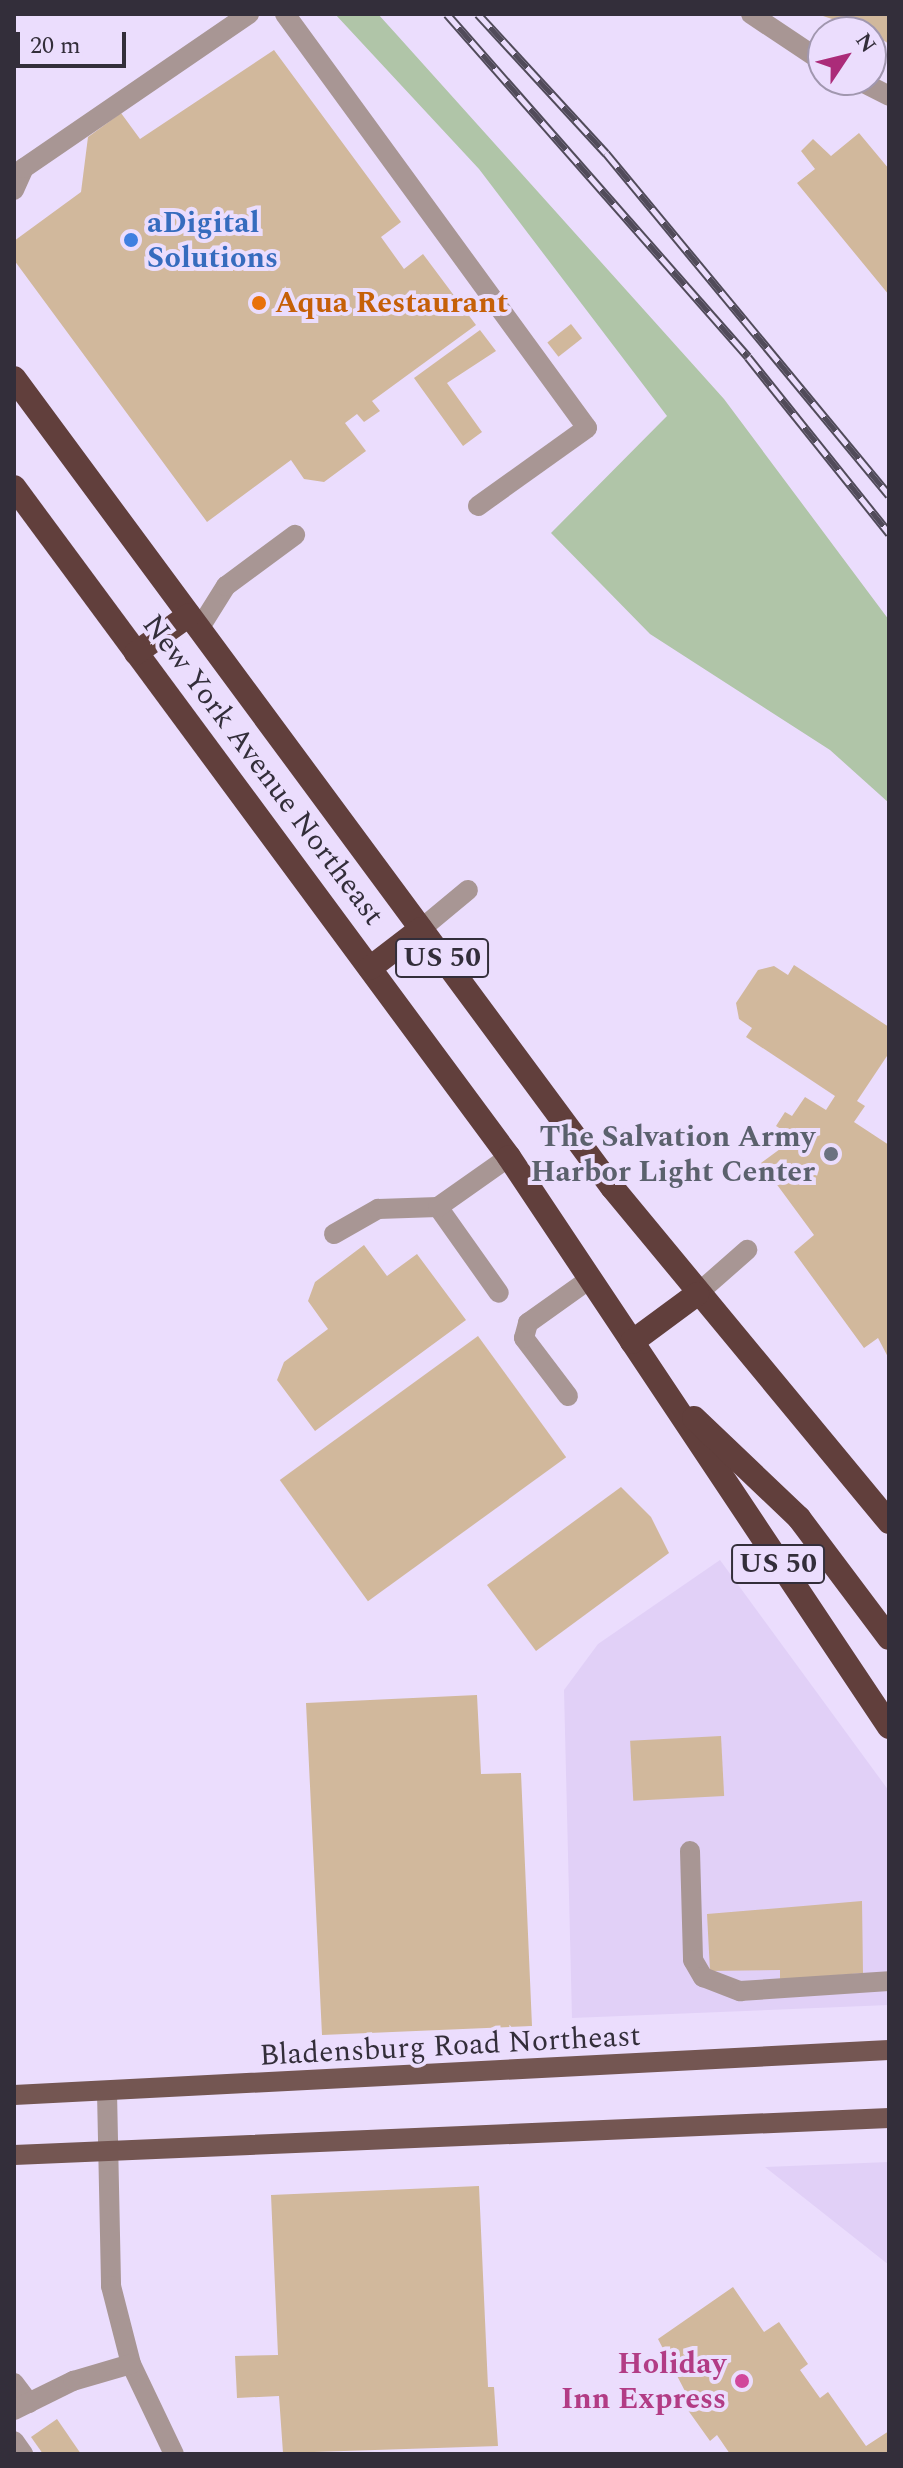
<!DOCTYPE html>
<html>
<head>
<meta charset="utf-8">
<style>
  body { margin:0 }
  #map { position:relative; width:903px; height:2468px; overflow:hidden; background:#ebddfd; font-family:Spectral,serif }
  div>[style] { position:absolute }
  .built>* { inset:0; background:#e1d0f7 }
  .green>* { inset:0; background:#b0c5a8 }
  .building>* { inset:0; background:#d1b89c; transform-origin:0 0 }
  .minor>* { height:20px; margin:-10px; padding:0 10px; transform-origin:10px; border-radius:10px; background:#a89694 }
  .major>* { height:20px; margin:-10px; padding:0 10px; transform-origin:10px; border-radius:10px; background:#745652 }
  .highway>* { height:24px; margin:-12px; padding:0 12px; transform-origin:12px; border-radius:12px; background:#613f3c }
  .rail>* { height:9px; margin-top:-4.5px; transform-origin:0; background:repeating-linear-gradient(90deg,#ebddfd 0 18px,#514b5a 0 36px); box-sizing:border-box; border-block:2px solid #514b5a }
  .dots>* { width:22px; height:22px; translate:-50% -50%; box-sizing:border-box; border:4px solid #ebddfd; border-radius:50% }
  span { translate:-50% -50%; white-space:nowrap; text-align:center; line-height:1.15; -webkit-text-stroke:8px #ebddfd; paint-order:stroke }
  .shield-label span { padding:2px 6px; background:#ebddfd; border:2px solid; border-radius:6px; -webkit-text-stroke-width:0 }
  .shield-label { font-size:28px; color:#332e3a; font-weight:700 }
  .shop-label { font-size:30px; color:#366cbe; font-weight:700 }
  .left { translate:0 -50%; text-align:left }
  .food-label { font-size:30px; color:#c56008; font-weight:700 }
  .street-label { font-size:30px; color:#332e3a }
  .worship-label { font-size:30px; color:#5b616d; font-weight:700 }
  .right { translate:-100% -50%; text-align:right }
  .hotel-label { font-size:30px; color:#b23c85; font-weight:700 }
  .frame { position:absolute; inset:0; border:16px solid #332e3a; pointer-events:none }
  .north { position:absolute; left:807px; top:16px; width:80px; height:80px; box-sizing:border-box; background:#ebddfd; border:2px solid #a197af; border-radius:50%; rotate:55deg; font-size:22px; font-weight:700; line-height:32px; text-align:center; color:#332e3a }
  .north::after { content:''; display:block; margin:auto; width:28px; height:36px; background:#ab2b79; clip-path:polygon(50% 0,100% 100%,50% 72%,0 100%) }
  .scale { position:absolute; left:16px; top:32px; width:110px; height:36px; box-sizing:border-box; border:4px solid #332e3a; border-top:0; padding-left:10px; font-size:24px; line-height:28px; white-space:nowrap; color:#332e3a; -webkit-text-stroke:6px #ebddfd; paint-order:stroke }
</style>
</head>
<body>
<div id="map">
  <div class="built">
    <i style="clip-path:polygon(720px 1560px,889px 1791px,889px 2005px,572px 2018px,564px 1690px,598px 1644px)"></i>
    <i style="clip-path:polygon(889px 2162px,889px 2265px,765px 2167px)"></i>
  </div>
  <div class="green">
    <i style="clip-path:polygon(335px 14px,378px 14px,397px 35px,724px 399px,889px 620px,889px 803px,830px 750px,650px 634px,551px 533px,667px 416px,479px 169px)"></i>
  </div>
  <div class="building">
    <i style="clip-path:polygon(817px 14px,889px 14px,889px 44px,871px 32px)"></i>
    <i style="clip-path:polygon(274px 50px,401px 222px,381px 237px,404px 269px,423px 254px,476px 325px,372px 401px,380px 411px,364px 422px,357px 414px,345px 423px,366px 451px,324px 482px,304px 479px,291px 460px,207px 522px,14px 260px,14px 241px,81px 192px,88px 137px,121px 113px,140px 139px)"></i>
    <i style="clip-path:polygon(859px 133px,889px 169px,889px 295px,797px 183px,815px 169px,801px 151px,813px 139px,831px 156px)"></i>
    <i style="left:571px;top:324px;width:18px;height:30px;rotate:52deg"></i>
    <i style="clip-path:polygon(480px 330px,496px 351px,447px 383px,482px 432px,463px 446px,414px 378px)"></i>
    <i style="clip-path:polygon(794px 965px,889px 1027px,889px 1053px,857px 1101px,865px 1106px,854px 1122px,889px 1145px,889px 1359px,878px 1338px,864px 1348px,794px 1252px,814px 1235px,761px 1163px,795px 1138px,776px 1126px,785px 1112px,792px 1116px,805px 1097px,826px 1110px,835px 1096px,746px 1037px,752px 1028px,739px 1019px,736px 1003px,758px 970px,774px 966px,788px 975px)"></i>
    <i style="clip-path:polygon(364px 1245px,387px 1276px,417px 1254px,466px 1320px,315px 1431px,277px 1380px,284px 1362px,328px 1329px,308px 1301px,315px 1282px)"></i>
    <i style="left:478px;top:1336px;width:150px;height:245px;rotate:54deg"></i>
    <i style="clip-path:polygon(621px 1487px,651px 1517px,669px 1553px,536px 1651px,487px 1585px)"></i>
    <i style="clip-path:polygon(477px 1695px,481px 1774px,521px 1773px,532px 2026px,322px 2035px,306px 1703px)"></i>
    <i style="left:721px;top:1736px;width:60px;height:91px;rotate:87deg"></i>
    <i style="clip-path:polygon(862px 1901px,863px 1973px,780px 1980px,780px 1970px,710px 1971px,707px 1914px)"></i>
    <i style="clip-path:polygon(479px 2186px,488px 2387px,494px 2387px,498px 2446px,283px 2453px,279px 2396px,237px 2398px,235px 2356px,278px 2355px,271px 2195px)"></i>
    <i style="clip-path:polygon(733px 2287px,764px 2332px,779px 2322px,808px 2364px,800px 2370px,820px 2398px,828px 2392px,866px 2446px,889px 2431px,889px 2454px,730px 2454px,717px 2435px,710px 2441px,680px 2399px,687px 2395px,658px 2339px)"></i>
    <i style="clip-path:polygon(57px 2419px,81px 2454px,43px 2454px,31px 2437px)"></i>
  </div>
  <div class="minor">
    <i style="left:285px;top:14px;width:512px;rotate:53.89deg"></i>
    <i style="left:587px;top:428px;width:134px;rotate:144.4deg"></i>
    <i style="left:751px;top:14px;width:87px;rotate:33.7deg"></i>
    <i style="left:858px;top:80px;width:35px;rotate:27deg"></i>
    <i style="left:14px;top:190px;width:24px;rotate:-66deg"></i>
    <i style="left:24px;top:168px;width:273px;rotate:-34.4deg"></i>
    <i style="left:199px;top:629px;width:51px;rotate:-57.9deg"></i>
    <i style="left:226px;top:586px;width:86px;rotate:-36.5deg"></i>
    <i style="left:421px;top:929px;width:61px;rotate:-39.7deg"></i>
    <i style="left:438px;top:1207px;width:105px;rotate:54.7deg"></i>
    <i style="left:334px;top:1234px;width:51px;rotate:-29.6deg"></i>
    <i style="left:378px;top:1209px;width:60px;rotate:-1.9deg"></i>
    <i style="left:438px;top:1207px;width:87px;rotate:-35.2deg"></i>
    <i style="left:697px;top:1294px;width:67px;rotate:-41.3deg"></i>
    <i style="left:568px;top:1396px;width:73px;rotate:-127.2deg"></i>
    <i style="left:524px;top:1338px;width:16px;rotate:-75deg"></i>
    <i style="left:528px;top:1323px;width:77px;rotate:-35.5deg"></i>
    <i style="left:690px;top:1851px;width:109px;rotate:88.4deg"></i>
    <i style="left:693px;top:1960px;width:20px;rotate:60deg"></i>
    <i style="left:703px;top:1977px;width:40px;rotate:21deg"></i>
    <i style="left:740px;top:1991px;width:149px;rotate:-3.8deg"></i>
    <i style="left:107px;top:2092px;width:194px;rotate:88.8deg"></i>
    <i style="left:111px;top:2286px;width:81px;rotate:75.6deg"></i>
    <i style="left:131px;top:2364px;width:100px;rotate:64.5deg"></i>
    <i style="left:14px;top:2383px;width:25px;rotate:53deg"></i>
    <i style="left:14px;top:2410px;width:66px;rotate:-26.2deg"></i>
    <i style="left:73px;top:2381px;width:60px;rotate:-16.3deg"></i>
    <i style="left:14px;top:2441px;width:16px;rotate:55deg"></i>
  </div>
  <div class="major">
    <i style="left:14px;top:2095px;width:876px;rotate:-2.94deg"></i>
    <i style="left:14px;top:2155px;width:876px;rotate:-2.42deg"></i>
  </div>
  <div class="highway">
    <i style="left:14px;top:378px;width:1006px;rotate:53.53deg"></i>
    <i style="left:612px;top:1187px;width:435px;rotate:50.4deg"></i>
    <i style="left:14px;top:487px;width:833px;rotate:53.54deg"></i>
    <i style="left:509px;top:1157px;width:685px;rotate:56.31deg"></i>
    <i style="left:136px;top:653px;width:65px;rotate:-35.6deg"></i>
    <i style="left:370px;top:968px;width:64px;rotate:-37.4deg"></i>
    <i style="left:632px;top:1342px;width:81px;rotate:-36.4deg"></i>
    <i style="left:694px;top:1418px;width:145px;rotate:43.6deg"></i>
    <i style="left:799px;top:1518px;width:150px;rotate:53.1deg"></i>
  </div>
  <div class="rail">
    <i style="left:447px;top:14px;width:456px;rotate:48.7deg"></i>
    <i style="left:748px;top:357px;width:226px;rotate:51.3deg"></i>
    <i style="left:478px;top:14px;width:189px;rotate:47.4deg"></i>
    <i style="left:606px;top:153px;width:444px;rotate:50.4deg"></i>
  </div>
  <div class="dots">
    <i style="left:131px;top:240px;background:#3f7fe0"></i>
    <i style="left:259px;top:303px;background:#e8710a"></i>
    <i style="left:831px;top:1154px;background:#6b7280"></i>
    <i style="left:742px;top:2381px;background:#d1479c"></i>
  </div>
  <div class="shield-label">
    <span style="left:442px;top:958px">US 50</span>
    <span style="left:778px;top:1564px">US 50</span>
  </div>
  <div class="shop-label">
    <span class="left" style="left:147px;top:240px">aDigital<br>Solutions</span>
  </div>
  <div class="food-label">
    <span class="left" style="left:275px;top:303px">Aqua Restaurant</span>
  </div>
  <div class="street-label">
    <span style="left:263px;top:770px;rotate:53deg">New York Avenue Northeast</span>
    <span style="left:450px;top:2046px;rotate:-3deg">Bladensburg Road Northeast</span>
  </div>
  <div class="worship-label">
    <span class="right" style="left:815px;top:1154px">The Salvation Army<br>Harbor Light Center</span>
  </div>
  <div class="hotel-label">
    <span class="right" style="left:726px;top:2381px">Holiday<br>Inn Express</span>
  </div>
  <div class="frame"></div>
  <div class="north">N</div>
  <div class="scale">20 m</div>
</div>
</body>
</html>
